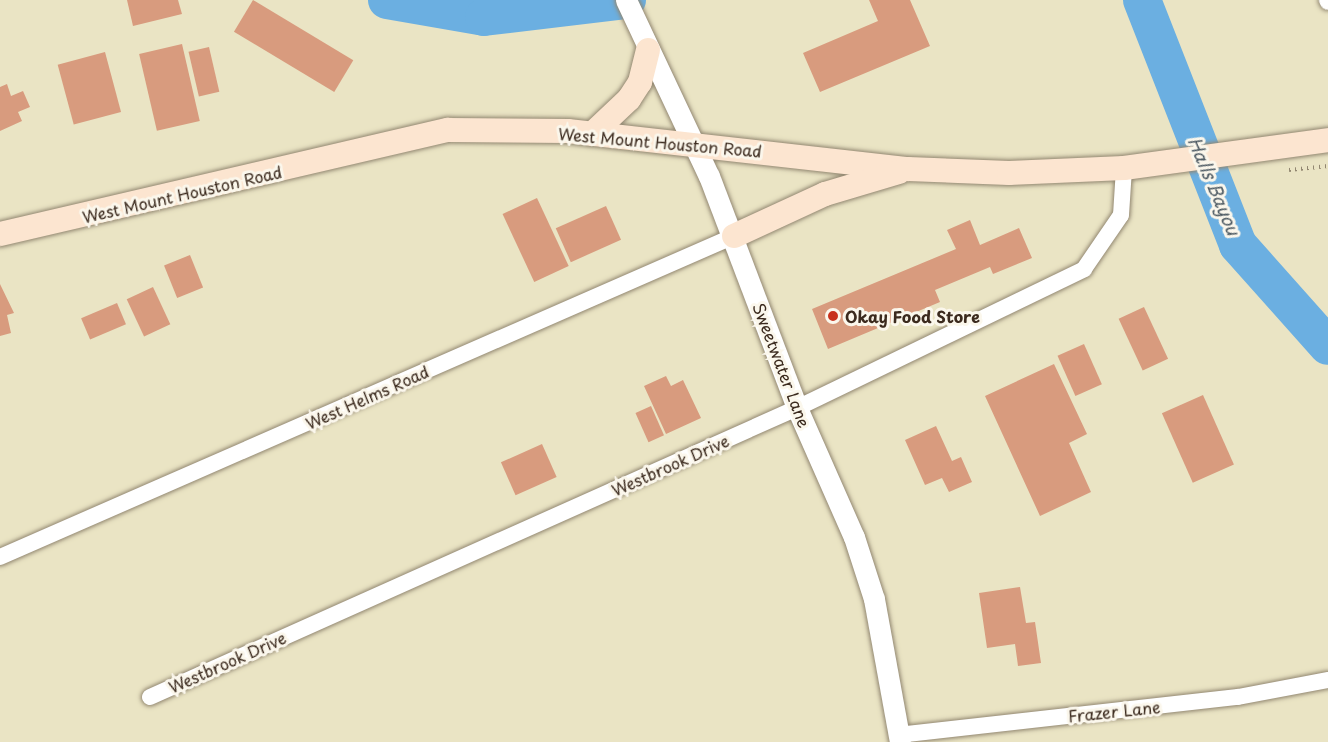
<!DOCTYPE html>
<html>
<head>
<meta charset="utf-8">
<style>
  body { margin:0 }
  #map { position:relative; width:1328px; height:742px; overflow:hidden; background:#eae4c4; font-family:"Playpen Sans",sans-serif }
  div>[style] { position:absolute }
  .river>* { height:38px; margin:-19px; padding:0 19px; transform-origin:19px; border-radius:19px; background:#6bafe1 }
  .building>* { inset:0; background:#d89b7e; transform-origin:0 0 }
  .path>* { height:4px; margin-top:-2px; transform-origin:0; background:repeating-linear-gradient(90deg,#928771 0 1.5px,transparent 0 6px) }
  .roads { filter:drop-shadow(0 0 2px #928771) drop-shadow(0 0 2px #928771) }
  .minor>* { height:16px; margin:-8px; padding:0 8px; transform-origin:8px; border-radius:8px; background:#fff }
  .tertiary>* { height:21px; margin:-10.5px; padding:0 10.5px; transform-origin:10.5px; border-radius:10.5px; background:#fff }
  .secondary>* { height:24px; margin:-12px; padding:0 12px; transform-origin:12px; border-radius:12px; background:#fce5d0 }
  .dots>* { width:16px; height:16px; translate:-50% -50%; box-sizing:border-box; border:3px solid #fbf7ec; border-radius:50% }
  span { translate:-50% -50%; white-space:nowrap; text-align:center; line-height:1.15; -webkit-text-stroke:6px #fbf7ec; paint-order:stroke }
  .street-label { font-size:16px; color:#3b2a1e }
  .poi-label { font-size:16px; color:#3b2a1e; font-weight:700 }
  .left { translate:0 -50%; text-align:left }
  .water-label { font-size:18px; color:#4c5962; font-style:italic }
</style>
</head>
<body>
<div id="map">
  <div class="river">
    <i style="left:387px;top:0;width:98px;rotate:9.9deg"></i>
    <i style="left:484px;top:17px;width:144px;rotate:-6.8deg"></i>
    <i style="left:1142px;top:0;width:263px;rotate:68.6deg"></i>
    <i style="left:1238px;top:245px;width:135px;rotate:48.3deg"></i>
  </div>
  <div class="building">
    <i style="clip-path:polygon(127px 0,178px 0,182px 14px,133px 26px)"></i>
    <i style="left:253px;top:0;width:117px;height:37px;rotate:31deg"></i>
    <i style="clip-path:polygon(869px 0,910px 0,930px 46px,820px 92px,803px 53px,878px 21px)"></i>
    <i style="left:182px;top:44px;width:79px;height:44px;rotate:77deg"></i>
    <i style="left:209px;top:47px;width:46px;height:21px;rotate:77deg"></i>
    <i style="left:105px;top:52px;width:62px;height:49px;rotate:75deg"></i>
    <i style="clip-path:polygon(7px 84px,11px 96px,23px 91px,30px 107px,18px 112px,22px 121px,0 131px,0 87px)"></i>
    <i style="left:537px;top:198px;width:75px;height:38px;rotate:65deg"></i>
    <i style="left:606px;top:206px;width:37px;height:55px;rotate:66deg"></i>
    <i style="clip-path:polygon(970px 220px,980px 245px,1019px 228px,1032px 258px,993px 274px,990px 267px,935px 290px,940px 302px,828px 349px,812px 309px,956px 249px,947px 230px)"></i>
    <i style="left:190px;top:255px;width:35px;height:28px;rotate:68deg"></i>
    <i style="clip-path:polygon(0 284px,14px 313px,7px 315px,11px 333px,0 336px)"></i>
    <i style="left:153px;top:287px;width:41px;height:29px;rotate:65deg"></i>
    <i style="left:117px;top:303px;width:23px;height:39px;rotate:67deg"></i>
    <i style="left:1144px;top:307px;width:57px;height:28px;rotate:65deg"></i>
    <i style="left:1084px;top:344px;width:44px;height:29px;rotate:66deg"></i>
    <i style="clip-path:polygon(1054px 364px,1087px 434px,1069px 443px,1091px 492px,1040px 516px,985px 396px)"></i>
    <i style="clip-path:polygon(666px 376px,671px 386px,683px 380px,701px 418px,666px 434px,644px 386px)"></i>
    <i style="left:1203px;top:395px;width:76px;height:45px;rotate:66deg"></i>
    <i style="left:651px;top:406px;width:32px;height:17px;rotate:66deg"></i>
    <i style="clip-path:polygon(936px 426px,952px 461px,961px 457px,972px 482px,949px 492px,942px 478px,925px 485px,905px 440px)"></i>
    <i style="left:542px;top:444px;width:36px;height:45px;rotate:66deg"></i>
    <i style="clip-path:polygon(1020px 587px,1026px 623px,1035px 622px,1041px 663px,1018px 666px,1015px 644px,987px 648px,979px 593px)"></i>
  </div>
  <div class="path">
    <i style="left:1289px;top:170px;width:39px;rotate:-6deg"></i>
  </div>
  <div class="roads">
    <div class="minor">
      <i style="left:1327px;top:0;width:2px;rotate:63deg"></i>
      <i style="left:0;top:557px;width:801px;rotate:-23.62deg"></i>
      <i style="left:150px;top:697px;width:709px;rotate:-24.07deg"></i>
      <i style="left:797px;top:408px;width:319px;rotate:-25.8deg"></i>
      <i style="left:1084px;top:269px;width:65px;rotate:-55.6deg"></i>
      <i style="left:1121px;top:215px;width:47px;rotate:-86.3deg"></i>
      <i style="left:898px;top:735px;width:342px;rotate:-6.4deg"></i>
      <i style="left:1238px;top:697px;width:92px;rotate:-10.7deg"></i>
    </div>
    <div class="tertiary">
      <i style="left:626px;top:0;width:195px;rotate:64.8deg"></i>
      <i style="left:709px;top:176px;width:248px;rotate:69.2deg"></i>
      <i style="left:797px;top:408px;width:141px;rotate:66.2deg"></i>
      <i style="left:854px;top:537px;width:65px;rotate:72.1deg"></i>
      <i style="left:874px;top:599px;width:145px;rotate:79.7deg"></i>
    </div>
    <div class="secondary">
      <i style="left:592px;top:134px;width:51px;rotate:-43.4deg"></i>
      <i style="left:629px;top:99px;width:20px;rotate:-57deg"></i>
      <i style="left:640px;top:82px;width:33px;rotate:-76deg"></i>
      <i style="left:0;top:234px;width:460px;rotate:-13.1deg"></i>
      <i style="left:448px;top:130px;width:120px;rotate:0.5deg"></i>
      <i style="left:568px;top:131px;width:342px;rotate:6.4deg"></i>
      <i style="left:908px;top:169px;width:101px;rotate:2.3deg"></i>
      <i style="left:1009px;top:173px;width:115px;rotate:-2.5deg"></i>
      <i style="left:1124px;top:168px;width:206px;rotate:-7.8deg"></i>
      <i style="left:734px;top:236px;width:100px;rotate:-24.8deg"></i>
      <i style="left:825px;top:194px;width:77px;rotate:-16.6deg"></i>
    </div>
  </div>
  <div class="dots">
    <i style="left:833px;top:316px;background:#c8321e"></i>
  </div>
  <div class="street-label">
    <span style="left:660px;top:142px;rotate:5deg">West Mount Houston Road</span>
    <span style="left:182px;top:194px;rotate:-13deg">West Mount Houston Road</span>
    <span style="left:782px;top:365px;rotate:69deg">Sweetwater Lane</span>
    <span style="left:367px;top:397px;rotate:-24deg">West Helms Road</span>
    <span style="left:670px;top:465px;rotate:-24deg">Westbrook Drive</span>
    <span style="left:227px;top:662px;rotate:-24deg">Westbrook Drive</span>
    <span style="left:1114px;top:711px;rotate:-6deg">Frazer Lane</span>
  </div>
  <div class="poi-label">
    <span class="left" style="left:845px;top:316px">Okay Food Store</span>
  </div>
  <div class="water-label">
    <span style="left:1214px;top:186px;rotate:67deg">Halls Bayou</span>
  </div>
</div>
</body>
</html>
